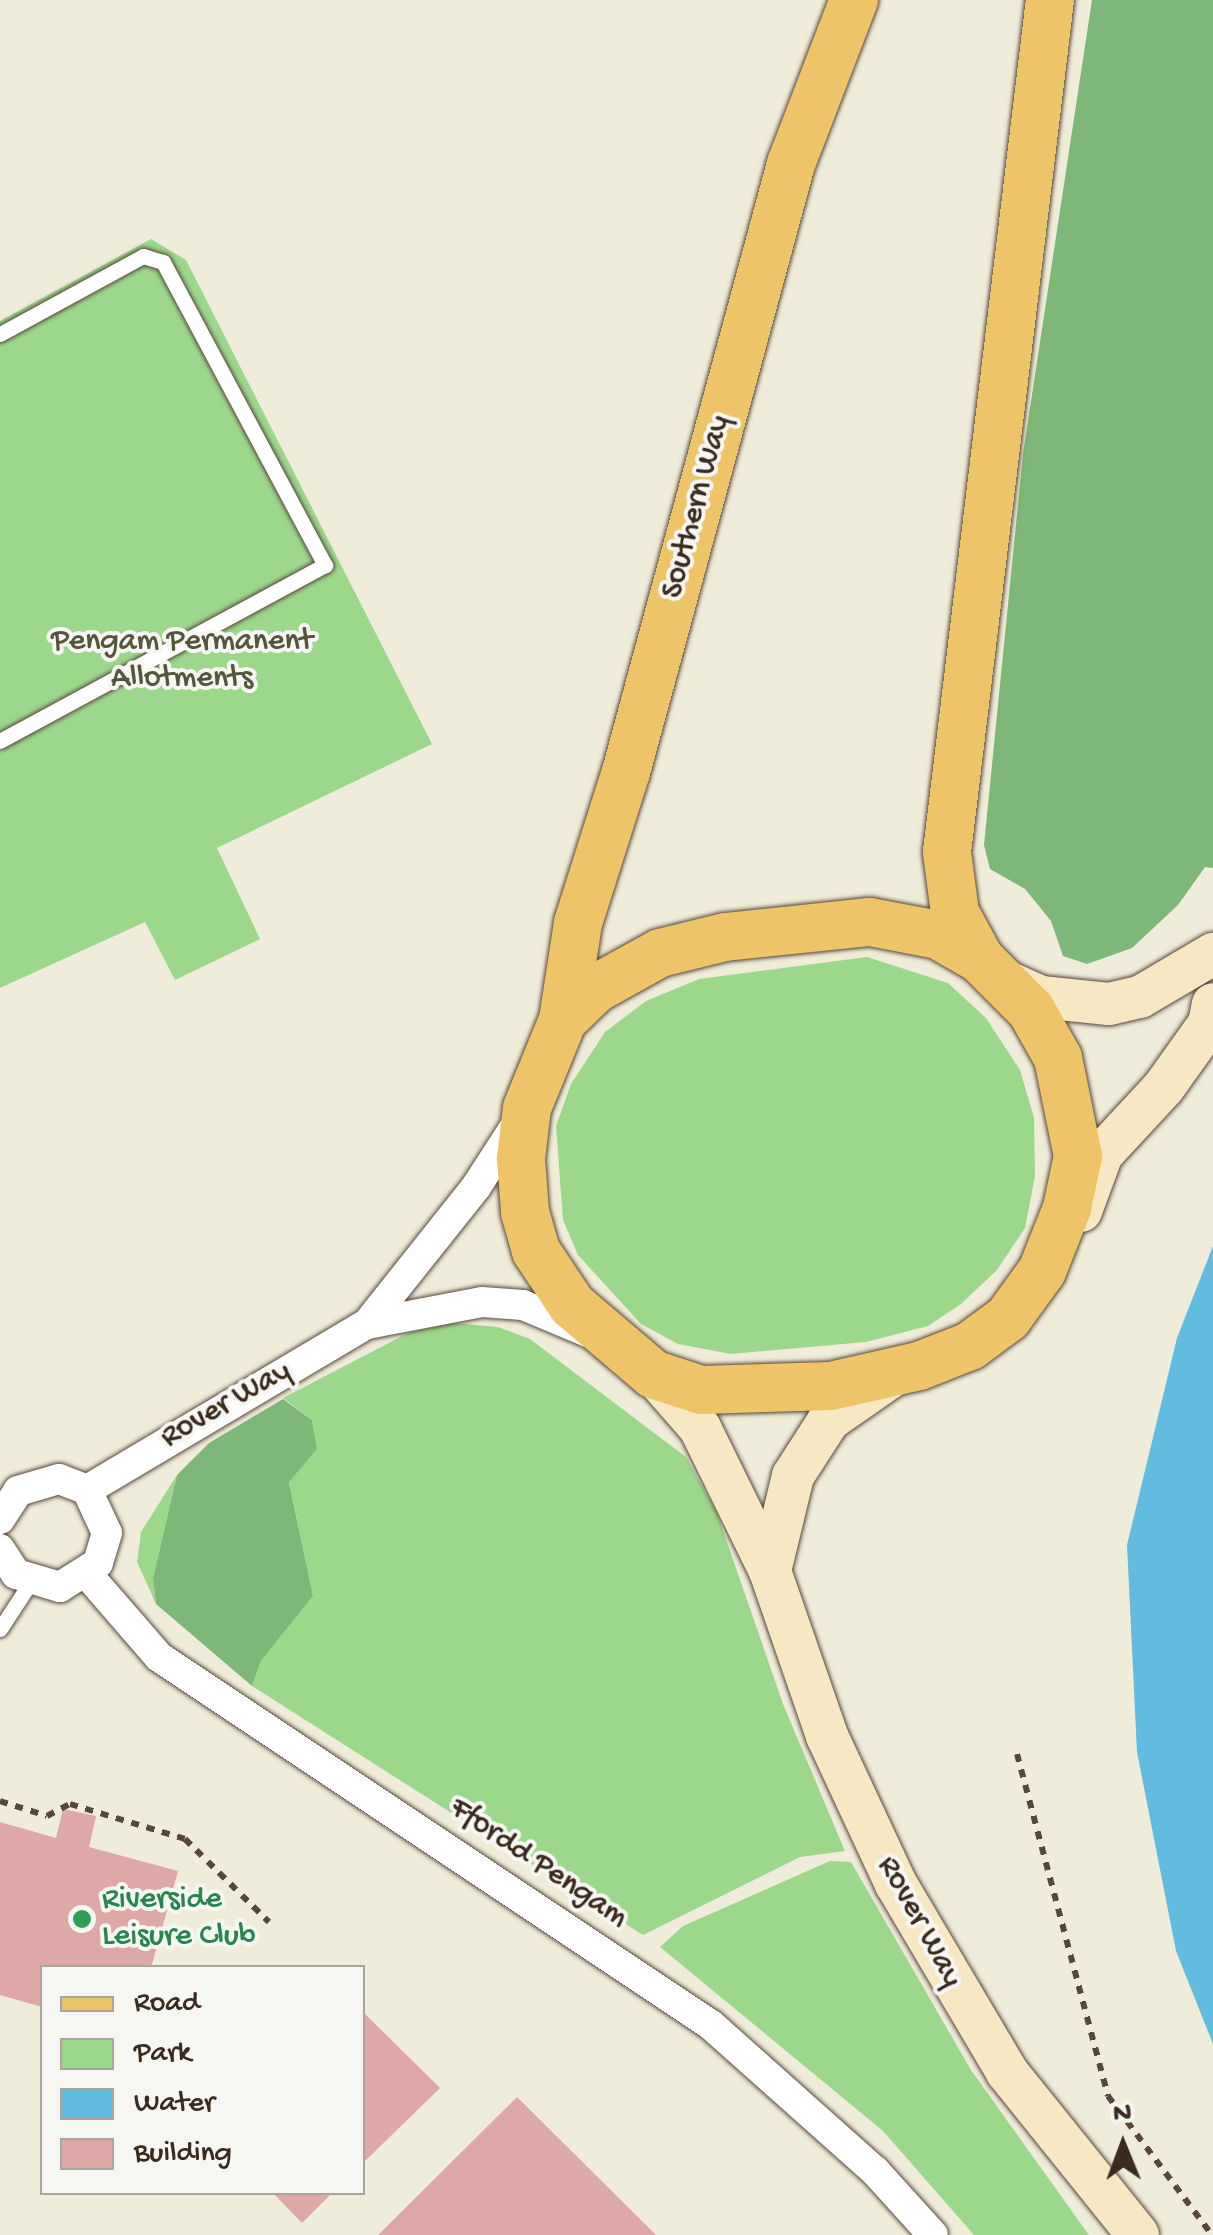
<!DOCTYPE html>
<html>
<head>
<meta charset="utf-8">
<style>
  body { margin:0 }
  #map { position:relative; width:1213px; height:2235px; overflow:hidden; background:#f0ecda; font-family:"Gochi Hand",sans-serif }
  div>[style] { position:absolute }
  .green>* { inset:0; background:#9cd88c }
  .forest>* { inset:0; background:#7db878 }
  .water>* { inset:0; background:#62bce0 }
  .building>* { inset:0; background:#dda8a5 }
  .path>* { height:6px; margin-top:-3px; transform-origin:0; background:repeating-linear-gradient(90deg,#56473a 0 8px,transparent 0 16px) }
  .roads { filter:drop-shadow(0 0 2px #56473a) drop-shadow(0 0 2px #56473a) }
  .lane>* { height:15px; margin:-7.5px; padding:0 7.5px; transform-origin:7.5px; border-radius:7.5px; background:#fff }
  .street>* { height:30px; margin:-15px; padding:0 15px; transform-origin:15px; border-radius:15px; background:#fff }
  .secondary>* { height:42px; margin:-21px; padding:0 21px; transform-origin:21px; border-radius:21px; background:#f8e7c3 }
  .primary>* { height:48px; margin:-24px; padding:0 24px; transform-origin:24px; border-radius:24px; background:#eec469 }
  .dots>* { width:28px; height:28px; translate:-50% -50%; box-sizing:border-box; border:5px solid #f6f6f2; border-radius:50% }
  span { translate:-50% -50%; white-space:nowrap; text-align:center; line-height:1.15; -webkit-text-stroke:8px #f6f6f2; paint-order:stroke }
  .street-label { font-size:32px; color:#3b2a1e }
  .park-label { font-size:32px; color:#53563a }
  .leisure-label { font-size:32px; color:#27864d }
  .left { translate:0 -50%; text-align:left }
  .legend { position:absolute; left:40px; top:1965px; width:325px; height:230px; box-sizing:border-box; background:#f6f6f2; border:2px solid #aba49d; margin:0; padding:12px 18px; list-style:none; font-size:30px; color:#3b2a1e }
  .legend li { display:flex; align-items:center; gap:20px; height:50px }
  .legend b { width:50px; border:2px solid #aba49d }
  .north { position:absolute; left:1073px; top:2095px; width:100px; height:100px; -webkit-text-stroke:8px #f6f6f2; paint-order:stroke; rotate:359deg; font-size:28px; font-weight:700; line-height:40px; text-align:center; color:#3b2a1e }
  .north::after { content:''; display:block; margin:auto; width:35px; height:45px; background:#3b2a1e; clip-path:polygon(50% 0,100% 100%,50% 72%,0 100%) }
</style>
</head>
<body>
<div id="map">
  <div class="green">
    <i style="clip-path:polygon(151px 239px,186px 260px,432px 744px,217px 848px,260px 939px,175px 980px,145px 922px,0 988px,0 321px)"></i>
    <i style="clip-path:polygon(867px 957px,948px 983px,986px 1018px,1020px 1070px,1034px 1118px,1035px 1176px,1025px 1228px,997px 1270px,961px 1304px,928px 1326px,866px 1342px,731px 1354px,678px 1344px,641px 1324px,578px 1255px,563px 1220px,556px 1126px,571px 1084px,605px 1032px,646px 1001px,699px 979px)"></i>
    <i style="clip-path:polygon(453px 1323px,498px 1327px,530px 1339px,686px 1457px,717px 1513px,783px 1704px,845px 1851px,800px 1857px,643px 1935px,252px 1686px,261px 1661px,313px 1596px,289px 1481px,317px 1449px,312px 1420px,283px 1398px,408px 1333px)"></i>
    <i style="clip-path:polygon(177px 1475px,153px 1578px,156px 1604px,137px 1562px,141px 1532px)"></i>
    <i style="clip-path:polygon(830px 1861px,851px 1862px,971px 2070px,1089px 2235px,974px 2235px,883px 2131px,660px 1947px,683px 1926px)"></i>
  </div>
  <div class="forest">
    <i style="clip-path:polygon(1092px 0,1213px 0,1213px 868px,1205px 867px,1178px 905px,1132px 948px,1087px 964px,1063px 956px,1051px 921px,1025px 889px,990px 869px,984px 845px,1023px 454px)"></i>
    <i style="clip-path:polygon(283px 1399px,312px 1420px,317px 1449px,289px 1482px,313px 1596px,261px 1661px,252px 1686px,156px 1604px,153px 1578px,177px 1475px,209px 1443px)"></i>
  </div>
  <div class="water">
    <i style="clip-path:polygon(1213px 1246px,1213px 2044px,1176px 1951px,1137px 1752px,1127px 1545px,1177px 1338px)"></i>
  </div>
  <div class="building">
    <i style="clip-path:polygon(63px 1809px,96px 1816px,89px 1847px,178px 1871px,151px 1968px,42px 1968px,42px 2007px,0 1995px,0 1822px,56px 1838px)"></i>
    <i style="clip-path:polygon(362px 2011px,440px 2088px,362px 2164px)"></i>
    <i style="clip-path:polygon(517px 2097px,656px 2235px,378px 2235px)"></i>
    <i style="clip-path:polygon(272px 2192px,333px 2192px,302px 2223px)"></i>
  </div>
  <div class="path">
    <i style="left:1017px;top:1754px;width:354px;rotate:75.1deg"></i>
    <i style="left:1108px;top:2096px;width:174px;rotate:53.2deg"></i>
    <i style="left:0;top:1801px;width:49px;rotate:17.7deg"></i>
    <i style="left:47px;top:1816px;width:26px;rotate:-28deg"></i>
    <i style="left:70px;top:1804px;width:120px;rotate:16.9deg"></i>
    <i style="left:185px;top:1839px;width:118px;rotate:44.7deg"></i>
  </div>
  <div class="roads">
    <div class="lane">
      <i style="left:0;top:334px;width:163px;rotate:-28.6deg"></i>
      <i style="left:143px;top:256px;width:21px;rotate:17deg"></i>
      <i style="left:163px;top:262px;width:344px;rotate:61.9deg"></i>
      <i style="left:325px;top:565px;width:370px;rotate:151.6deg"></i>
      <i style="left:0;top:1629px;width:55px;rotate:-56.9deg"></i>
    </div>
    <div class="street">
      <i style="left:367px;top:1324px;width:175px;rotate:-51.5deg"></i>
      <i style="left:476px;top:1187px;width:77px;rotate:-57.1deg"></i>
      <i style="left:87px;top:1490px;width:326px;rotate:-30.7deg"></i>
      <i style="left:367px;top:1324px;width:117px;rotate:-10.8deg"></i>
      <i style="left:482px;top:1302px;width:41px;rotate:4.2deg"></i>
      <i style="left:523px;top:1305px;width:73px;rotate:22.7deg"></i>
      <i style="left:0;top:1519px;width:33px;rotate:-57deg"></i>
      <i style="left:18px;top:1491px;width:43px;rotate:-16.3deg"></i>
      <i style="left:59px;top:1479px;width:30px;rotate:21deg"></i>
      <i style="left:87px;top:1490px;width:47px;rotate:65.1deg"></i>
      <i style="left:107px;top:1533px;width:31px;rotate:107deg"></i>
      <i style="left:98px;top:1563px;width:45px;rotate:147.7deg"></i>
      <i style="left:60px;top:1587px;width:46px;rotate:-163.5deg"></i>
      <i style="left:16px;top:1574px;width:30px;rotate:-123deg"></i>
      <i style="left:88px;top:1575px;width:108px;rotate:49.1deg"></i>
      <i style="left:159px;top:1657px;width:663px;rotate:33.69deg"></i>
      <i style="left:711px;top:2025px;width:220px;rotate:41.7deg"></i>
      <i style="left:875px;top:2171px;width:86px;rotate:47.8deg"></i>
    </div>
    <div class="secondary">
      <i style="left:1003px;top:980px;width:42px;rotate:24.1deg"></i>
      <i style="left:1041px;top:997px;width:68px;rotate:5.9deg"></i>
      <i style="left:1109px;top:1004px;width:32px;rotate:-13deg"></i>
      <i style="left:1140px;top:997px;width:85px;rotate:-30.5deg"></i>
      <i style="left:1081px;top:1211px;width:61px;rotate:-69.8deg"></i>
      <i style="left:1102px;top:1154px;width:91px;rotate:-47.2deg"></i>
      <i style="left:1164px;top:1087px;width:77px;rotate:-54.5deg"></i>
      <i style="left:1209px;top:1024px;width:20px;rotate:-79deg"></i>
      <i style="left:653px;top:1374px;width:72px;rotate:49deg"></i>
      <i style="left:700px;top:1428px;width:159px;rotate:63.9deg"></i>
      <i style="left:770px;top:1571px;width:175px;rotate:70.9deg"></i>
      <i style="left:827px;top:1736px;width:163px;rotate:65deg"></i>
      <i style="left:896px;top:1884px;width:218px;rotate:59.4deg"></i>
      <i style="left:1007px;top:2072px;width:209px;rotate:51.2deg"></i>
      <i style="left:770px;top:1571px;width:98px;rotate:-76.4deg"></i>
      <i style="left:793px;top:1476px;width:67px;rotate:-57.3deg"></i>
      <i style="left:829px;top:1420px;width:80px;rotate:-34.9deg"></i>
    </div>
    <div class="primary">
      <i style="left:870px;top:922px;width:69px;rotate:10.8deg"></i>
      <i style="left:938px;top:935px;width:48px;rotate:29.7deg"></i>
      <i style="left:980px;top:959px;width:72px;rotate:45deg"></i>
      <i style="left:1031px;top:1010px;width:55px;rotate:60.6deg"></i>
      <i style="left:1058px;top:1058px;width:100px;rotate:78.5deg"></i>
      <i style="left:1078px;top:1156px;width:53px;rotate:101.9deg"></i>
      <i style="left:1067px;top:1208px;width:68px;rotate:111.6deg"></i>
      <i style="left:1042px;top:1271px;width:58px;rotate:125.9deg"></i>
      <i style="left:1008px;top:1318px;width:47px;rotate:143.6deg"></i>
      <i style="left:970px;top:1346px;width:55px;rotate:158.6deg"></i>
      <i style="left:919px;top:1366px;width:90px;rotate:167.2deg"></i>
      <i style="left:831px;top:1386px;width:130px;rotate:178.2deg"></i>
      <i style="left:701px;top:1390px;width:51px;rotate:-161.6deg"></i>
      <i style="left:653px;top:1374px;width:106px;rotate:-139.6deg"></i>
      <i style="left:572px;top:1305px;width:65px;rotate:-123.7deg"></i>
      <i style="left:536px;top:1251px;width:41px;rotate:-105.8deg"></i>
      <i style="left:525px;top:1212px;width:53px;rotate:-94.3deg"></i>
      <i style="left:521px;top:1159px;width:51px;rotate:-83.3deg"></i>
      <i style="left:527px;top:1108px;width:95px;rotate:-67.8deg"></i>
      <i style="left:563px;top:1020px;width:45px;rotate:-44.1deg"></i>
      <i style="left:595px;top:989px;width:74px;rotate:-29deg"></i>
      <i style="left:660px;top:953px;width:67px;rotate:-13.8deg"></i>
      <i style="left:725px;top:937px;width:146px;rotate:-5.9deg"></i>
      <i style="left:980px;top:959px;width:52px;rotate:-118.5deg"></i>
      <i style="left:955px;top:913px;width:62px;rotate:-97.5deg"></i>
      <i style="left:947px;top:852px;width:858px;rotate:-83.11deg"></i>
      <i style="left:563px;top:1020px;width:98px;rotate:-81.2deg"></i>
      <i style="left:578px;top:923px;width:158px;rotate:-72.4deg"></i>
      <i style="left:626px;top:772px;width:630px;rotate:-74.82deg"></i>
      <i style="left:791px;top:164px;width:176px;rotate:-69deg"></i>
    </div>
  </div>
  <div class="dots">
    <i style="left:82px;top:1919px;background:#2e9e5b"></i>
  </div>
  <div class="street-label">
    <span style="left:697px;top:507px;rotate:-75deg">Southern Way</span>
    <span style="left:226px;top:1405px;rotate:-30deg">Rover Way</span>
    <span style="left:538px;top:1864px;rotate:34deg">Ffordd Pengam</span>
    <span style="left:919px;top:1922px;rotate:61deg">Rover Way</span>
  </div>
  <div class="park-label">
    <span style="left:182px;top:661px">Pengam Permanent<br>Allotments</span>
  </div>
  <div class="leisure-label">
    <span class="left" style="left:102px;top:1919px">Riverside<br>Leisure Club</span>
  </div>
  <ul class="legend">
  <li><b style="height:12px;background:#eec469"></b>Road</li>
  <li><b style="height:28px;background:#9cd88c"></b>Park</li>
  <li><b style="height:28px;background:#62bce0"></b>Water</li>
  <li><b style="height:28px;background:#dda8a5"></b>Building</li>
  </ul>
  <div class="north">N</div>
</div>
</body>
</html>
